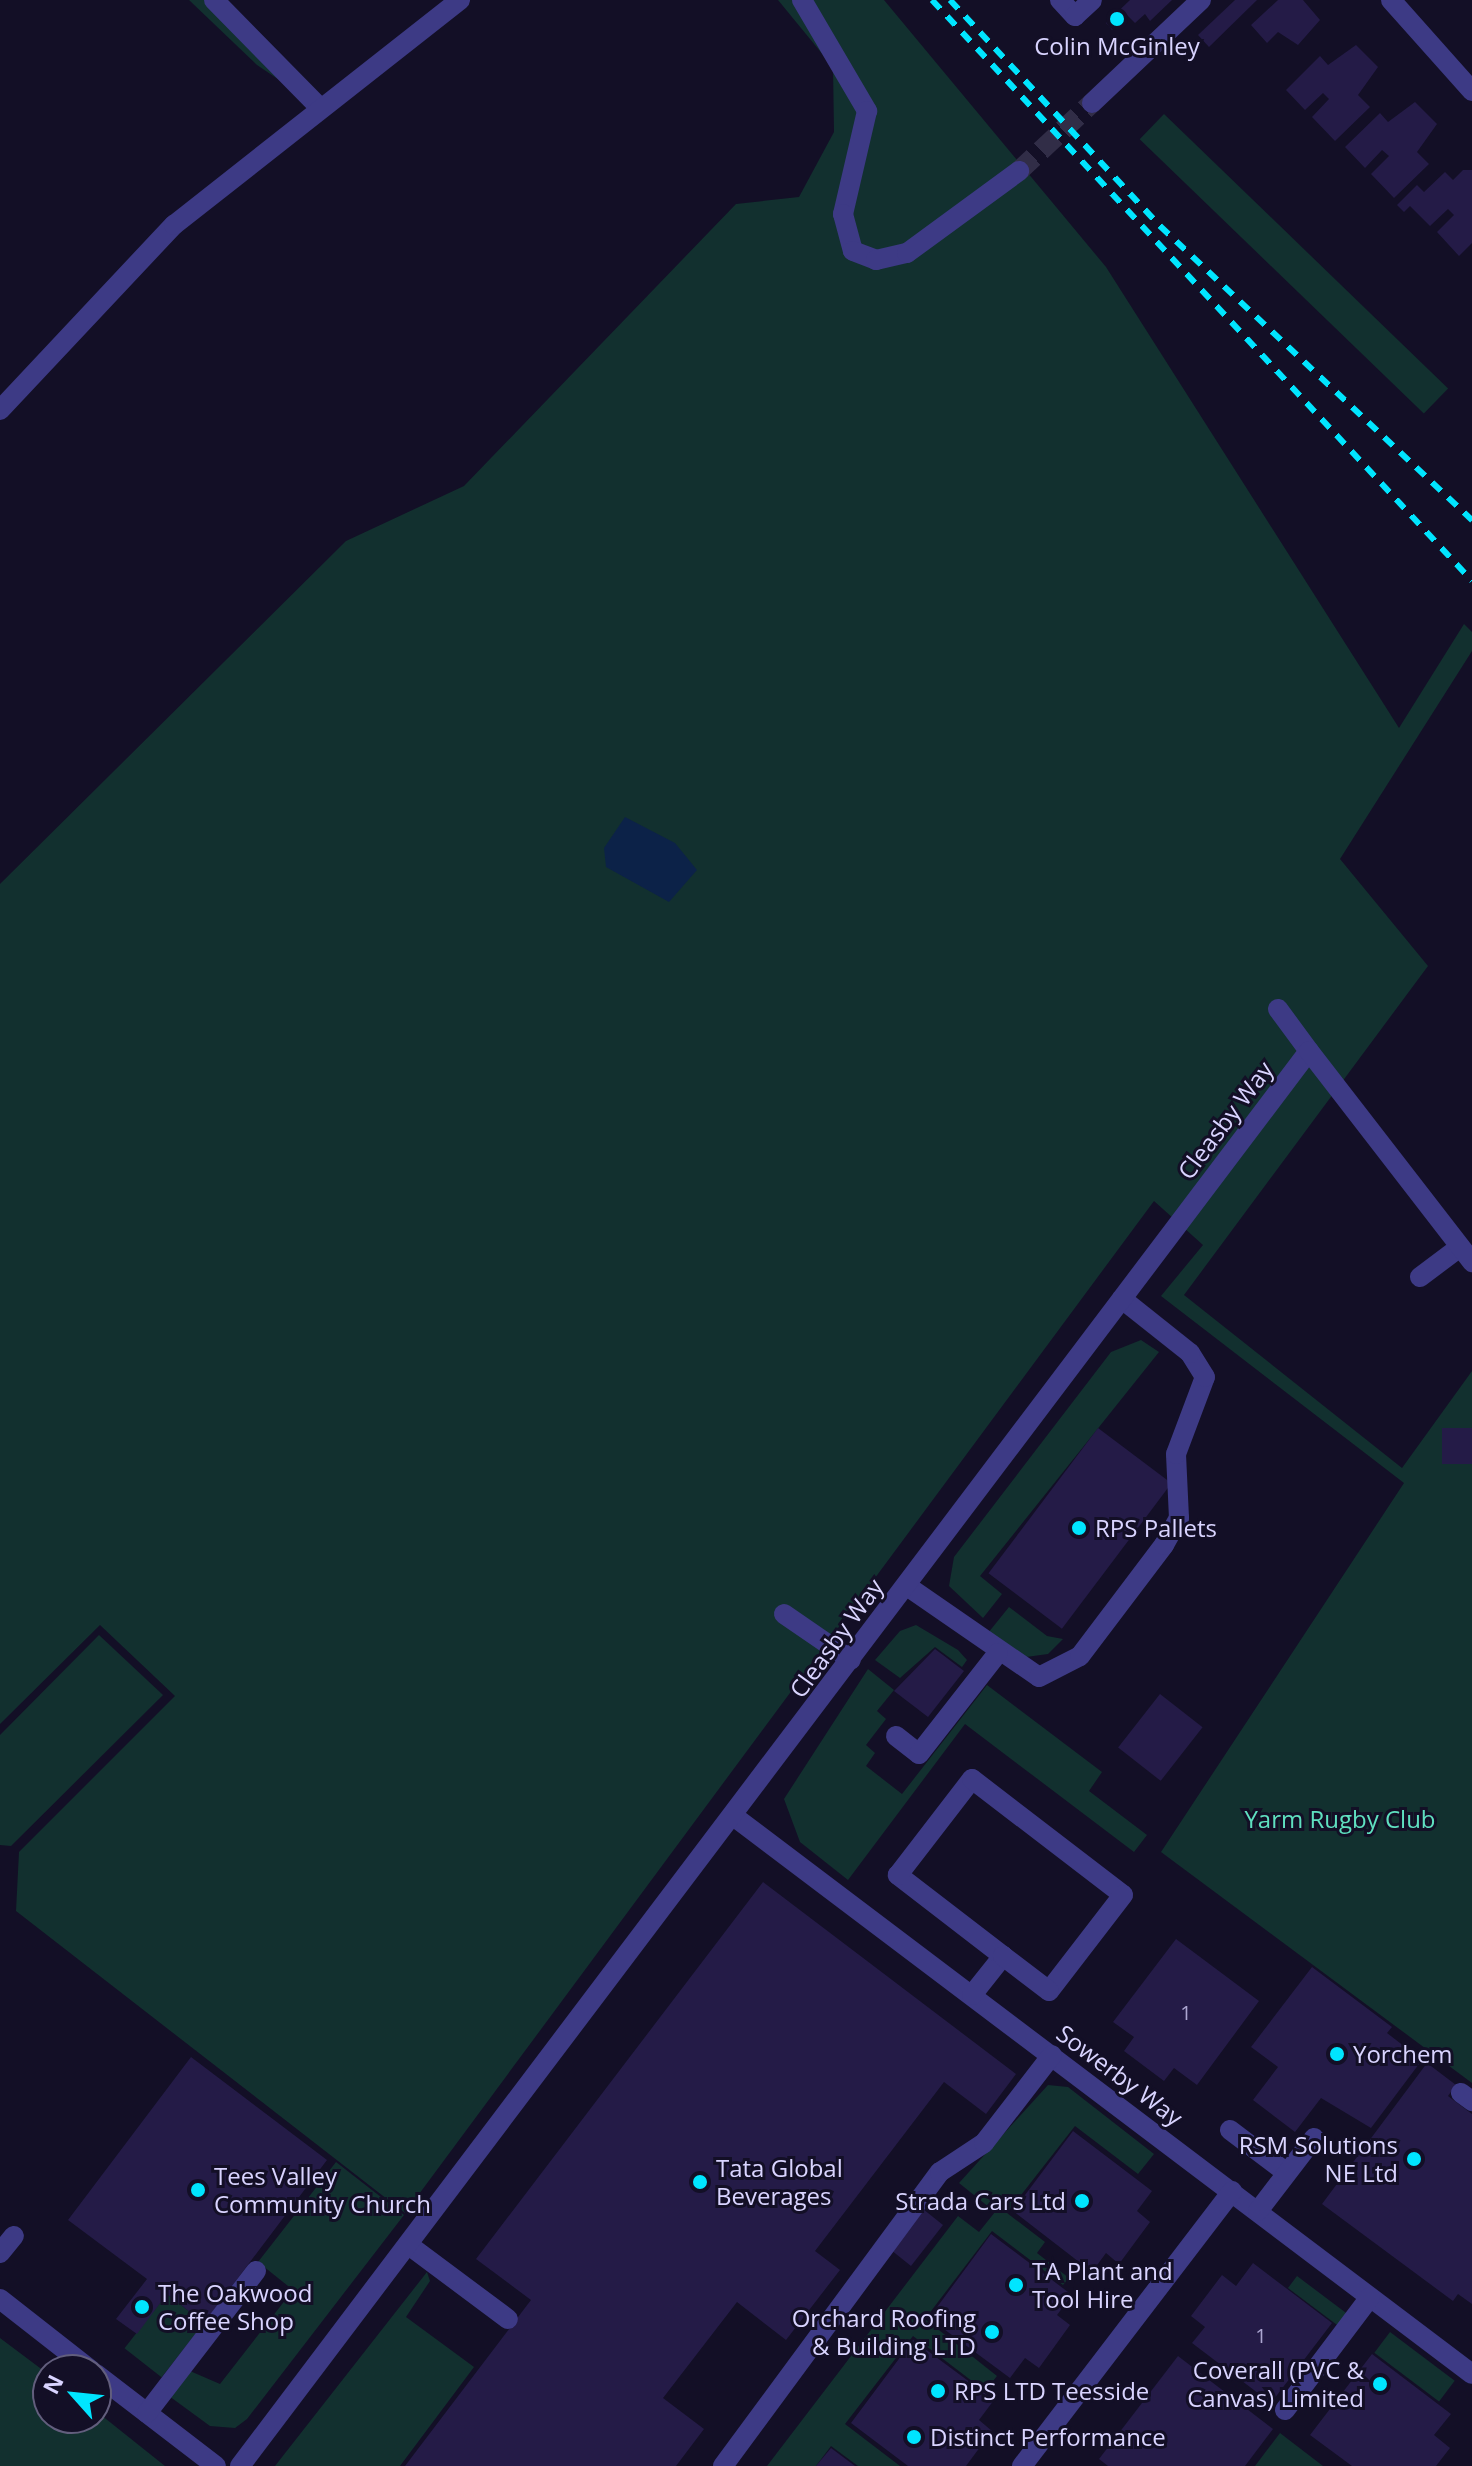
<!DOCTYPE html>
<html>
<head>
<meta charset="utf-8">
<style>
  body { margin:0 }
  #map { position:relative; width:1472px; height:2466px; overflow:hidden; background:#130f26; font-family:"Open Sans",sans-serif }
  div>[style] { position:absolute }
  .green>* { inset:0; background:#12302f; transform-origin:0 0 }
  .water>* { inset:0; background:#0c2248 }
  .building>* { inset:0; background:#241b47; transform-origin:0 0 }
  .minor-tunnel>* { height:20px; margin-top:-10px; transform-origin:0; background:repeating-linear-gradient(90deg,#312d47 0 20px,transparent 0 30px) }
  .minor>* { height:20px; margin:-10px; padding:0 10px; transform-origin:10px; border-radius:10px; background:#3d3a85 }
  .rail>* { height:6px; margin-top:-3px; transform-origin:0; background:repeating-linear-gradient(90deg,#00e5ff 0 12px,transparent 0 22px) }
  .dots>* { width:22px; height:22px; translate:-50% -50%; box-sizing:border-box; border:4px solid #130f26; border-radius:50% }
  span { translate:-50% -50%; white-space:nowrap; text-align:center; line-height:1.15; -webkit-text-stroke:6px #130f26; paint-order:stroke }
  .number-label { font-size:20px; color:#aca6d1 }
  .number-label span { -webkit-text-stroke-width:0 }
  .poi-label { font-size:24px; color:#d9d4ff }
  .left { translate:0 -50%; text-align:left }
  .right { translate:-100% -50%; text-align:right }
  .street-label { font-size:24px; color:#d9d4ff }
  .park-label { font-size:24px; color:#5fe0c0 }
  .north { position:absolute; left:32px; top:2354px; width:80px; height:80px; box-sizing:border-box; background:#130f26; border:2px solid #625e7d; border-radius:50%; rotate:297deg; font-size:22px; font-weight:700; line-height:32px; text-align:center; color:#d9d4ff }
  .north::after { content:''; display:block; margin:auto; width:28px; height:36px; background:#00e5ff; clip-path:polygon(50% 0,100% 100%,50% 72%,0 100%) }
</style>
</head>
<body>
<div id="map">
  <div class="green">
    <i style="clip-path:polygon(189px 0,209px 0,291px 88px,257px 65px)"></i>
    <i style="clip-path:polygon(778px 0,884px 0,1106px 267px,1399px 728px,1464px 624px,1472px 632px,1472px 651px,1340px 859px,1428px 966px,1184px 1295px,1402px 1468px,1472px 1371px,1472px 2083px,1161px 1852px,1404px 1483px,1161px 1296px,1203px 1245px,1154px 1201px,405px 2213px,16px 1911px,19px 1852px,175px 1696px,100px 1625px,0 1724px,0 884px,346px 541px,464px 486px,736px 204px,799px 197px,834px 132px,833px 67px)"></i>
    <i style="left:1164px;top:114px;width:395px;height:35px;rotate:44deg"></i>
    <i style="clip-path:polygon(1141px 1340px,1159px 1352px,980px 1576px,1002px 1594px,983px 1618px,949px 1586px,954px 1557px,1111px 1352px)"></i>
    <i style="clip-path:polygon(1009px 1607px,1047px 1636px,1063px 1639px,1048px 1654px,1026px 1657px,988px 1633px)"></i>
    <i style="clip-path:polygon(916px 1625px,958px 1650px,967px 1660px,962px 1667px,935px 1647px,900px 1678px,875px 1660px,900px 1631px)"></i>
    <i style="clip-path:polygon(99px 1635px,163px 1695px,11px 1846px,0 1845px,0 1735px)"></i>
    <i style="clip-path:polygon(868px 1669px,894px 1690px,877px 1711px,886px 1719px,866px 1745px,875px 1753px,866px 1766px,902px 1794px,987px 1685px,1102px 1772px,1089px 1791px,1147px 1835px,1134px 1852px,965px 1724px,848px 1880px,800px 1842px,784px 1799px)"></i>
    <i style="clip-path:polygon(1048px 2085px,1068px 2087px,1154px 2154px,1138px 2174px,1075px 2126px,1007px 2213px,1045px 2242px,1037px 2253px,1069px 2278px,1063px 2285px,992px 2231px,925px 2319px,997px 2376px,985px 2391px,913px 2336px,845px 2424px,900px 2466px,858px 2466px,831px 2446px,816px 2466px,767px 2466px,958px 2216px,979px 2232px,995px 2212px,959px 2183px)"></i>
    <i style="clip-path:polygon(336px 2162px,404px 2215px,247px 2419px,235px 2428px,210px 2426px,169px 2396px,190px 2371px,220px 2384px,293px 2290px,258px 2262px)"></i>
    <i style="clip-path:polygon(427px 2272px,430px 2281px,406px 2317px,474px 2367px,400px 2466px,275px 2466px)"></i>
    <i style="left:1297px;top:2276px;width:62px;height:15px;rotate:37deg"></i>
    <i style="left:167px;top:2294px;width:47px;height:69px;rotate:38deg"></i>
    <i style="left:1390px;top:2332px;width:81px;height:26px;rotate:37deg"></i>
    <i style="clip-path:polygon(0 2338px,48px 2374px,48px 2418px,96px 2418px,96px 2411px,165px 2466px,0 2466px)"></i>
    <i style="clip-path:polygon(1280px 2433px,1323px 2466px,1255px 2466px)"></i>
  </div>
  <div class="water">
    <i style="clip-path:polygon(625px 817px,675px 843px,697px 870px,669px 902px,606px 867px,604px 848px)"></i>
  </div>
  <div class="building">
    <i style="clip-path:polygon(1130px 0,1172px 0,1150px 21px,1145px 14px,1135px 23px,1127px 15px,1112px 30px,1106px 23px)"></i>
    <i style="clip-path:polygon(1235px 0,1257px 0,1209px 47px,1198px 35px)"></i>
    <i style="clip-path:polygon(1278px 0,1303px 0,1320px 20px,1298px 45px,1278px 32px,1267px 43px,1251px 25px)"></i>
    <i style="clip-path:polygon(1356px 45px,1378px 67px,1358px 95px,1370px 107px,1335px 141px,1312px 117px,1329px 99px,1323px 93px,1305px 110px,1286px 90px,1320px 56px,1328px 65px)"></i>
    <i style="clip-path:polygon(1415px 102px,1437px 124px,1417px 152px,1429px 164px,1394px 198px,1371px 174px,1389px 156px,1382px 150px,1365px 168px,1345px 147px,1380px 113px,1388px 122px)"></i>
    <i style="clip-path:polygon(1463px 170px,1472px 170px,1472px 243px,1459px 256px,1437px 232px,1454px 215px,1448px 209px,1430px 226px,1410px 206px,1404px 212px,1397px 205px,1417px 185px,1424px 192px,1445px 172px,1453px 180px)"></i>
    <i style="left:1098px;top:1428px;width:92px;height:182px;rotate:37deg"></i>
    <i style="left:1472px;top:1428px;width:36px;height:30px;rotate:90deg"></i>
    <i style="clip-path:polygon(935px 1649px,964px 1671px,928px 1717px,894px 1691px)"></i>
    <i style="left:1160px;top:1694px;width:54px;height:68px;rotate:38deg"></i>
    <i style="clip-path:polygon(763px 1882px,1016px 2074px,986px 2114px,944px 2082px,815px 2251px,840px 2270px,786px 2340px,737px 2302px,663px 2398px,704px 2429px,676px 2466px,405px 2466px,531px 2300px,476px 2259px)"></i>
    <i style="clip-path:polygon(1176px 1939px,1259px 2001px,1197px 2085px,1174px 2068px,1164px 2081px,1124px 2051px,1134px 2037px,1113px 2022px)"></i>
    <i style="clip-path:polygon(1312px 1967px,1392px 2027px,1387px 2033px,1422px 2060px,1371px 2128px,1321px 2098px,1295px 2132px,1253px 2100px,1278px 2067px,1251px 2047px)"></i>
    <i style="clip-path:polygon(191px 2057px,327px 2160px,204px 2323px,167px 2294px,137px 2334px,116px 2319px,147px 2279px,68px 2220px)"></i>
    <i style="clip-path:polygon(1427px 2063px,1456px 2085px,1448px 2096px,1472px 2114px,1472px 2304px,1458px 2294px,1453px 2301px,1322px 2204px)"></i>
    <i style="clip-path:polygon(1073px 2131px,1152px 2191px,1137px 2211px,1150px 2222px,1119px 2264px,1106px 2253px,1092px 2272px,1013px 2211px)"></i>
    <i style="clip-path:polygon(923px 2209px,943px 2225px,911px 2266px,886px 2246px)"></i>
    <i style="clip-path:polygon(991px 2234px,1072px 2295px,1057px 2315px,1070px 2325px,1039px 2368px,1025px 2358px,1010px 2378px,929px 2318px)"></i>
    <i style="clip-path:polygon(1253px 2263px,1332px 2323px,1271px 2403px,1192px 2343px,1205px 2327px,1191px 2316px,1222px 2275px,1236px 2286px)"></i>
    <i style="clip-path:polygon(913px 2340px,994px 2400px,979px 2420px,992px 2431px,966px 2466px,908px 2466px,851px 2423px)"></i>
    <i style="clip-path:polygon(1372px 2354px,1451px 2414px,1434px 2435px,1450px 2448px,1436px 2466px,1352px 2466px,1310px 2435px)"></i>
    <i style="clip-path:polygon(1178px 2356px,1273px 2429px,1245px 2466px,1108px 2466px,1099px 2459px)"></i>
    <i style="clip-path:polygon(831px 2448px,855px 2466px,816px 2466px)"></i>
  </div>
  <div class="minor-tunnel">
    <i style="left:1019px;top:171px;width:100px;rotate:-43deg"></i>
  </div>
  <div class="minor">
    <i style="left:214px;top:0;width:148px;rotate:45.5deg"></i>
    <i style="left:802px;top:0;width:129px;rotate:59.6deg"></i>
    <i style="left:867px;top:111px;width:106px;rotate:103.1deg"></i>
    <i style="left:843px;top:214px;width:38px;rotate:75deg"></i>
    <i style="left:853px;top:251px;width:25px;rotate:21deg"></i>
    <i style="left:876px;top:260px;width:32px;rotate:-13deg"></i>
    <i style="left:907px;top:253px;width:139px;rotate:-36.2deg"></i>
    <i style="left:1060px;top:0;width:22px;rotate:47deg"></i>
    <i style="left:1075px;top:16px;width:23px;rotate:-43deg"></i>
    <i style="left:1391px;top:0;width:122px;rotate:48.3deg"></i>
    <i style="left:1092px;top:103px;width:150px;rotate:-43.4deg"></i>
    <i style="left:0;top:410px;width:254px;rotate:-46.8deg"></i>
    <i style="left:174px;top:225px;width:364px;rotate:-38.2deg"></i>
    <i style="left:1278px;top:1009px;width:52px;rotate:53.6deg"></i>
    <i style="left:1420px;top:1277px;width:50px;rotate:-36.9deg"></i>
    <i style="left:907px;top:1586px;width:160px;rotate:34.6deg"></i>
    <i style="left:1039px;top:1677px;width:46px;rotate:-27.1deg"></i>
    <i style="left:1080px;top:1656px;width:139px;rotate:-52.9deg"></i>
    <i style="left:1164px;top:1545px;width:31px;rotate:-61deg"></i>
    <i style="left:1179px;top:1518px;width:64px;rotate:-92.7deg"></i>
    <i style="left:1176px;top:1454px;width:82px;rotate:-69.4deg"></i>
    <i style="left:1205px;top:1377px;width:28px;rotate:-122deg"></i>
    <i style="left:1190px;top:1353px;width:87px;rotate:-141.5deg"></i>
    <i style="left:784px;top:1614px;width:81px;rotate:34.5deg"></i>
    <i style="left:896px;top:1736px;width:29px;rotate:38deg"></i>
    <i style="left:919px;top:1754px;width:128px;rotate:-52deg"></i>
    <i style="left:736px;top:1818px;width:922px;rotate:37.07deg"></i>
    <i style="left:972px;top:1995px;width:50px;rotate:-51.5deg"></i>
    <i style="left:1003px;top:1956px;width:133px;rotate:-142.4deg"></i>
    <i style="left:898px;top:1875px;width:121px;rotate:-52.4deg"></i>
    <i style="left:972px;top:1779px;width:190px;rotate:37.5deg"></i>
    <i style="left:1123px;top:1895px;width:121px;rotate:127.6deg"></i>
    <i style="left:1049px;top:1991px;width:58px;rotate:-142.7deg"></i>
    <i style="left:1461px;top:2093px;width:14px;rotate:36deg"></i>
    <i style="left:1230px;top:2130px;width:71px;rotate:37deg"></i>
    <i style="left:1258px;top:2211px;width:92px;rotate:-52.5deg"></i>
    <i style="left:410px;top:2246px;width:122px;rotate:36.7deg"></i>
    <i style="left:0;top:2253px;width:22px;rotate:-51deg"></i>
    <i style="left:0;top:2299px;width:115px;rotate:38deg"></i>
    <i style="left:96px;top:2374px;width:151px;rotate:37.5deg"></i>
    <i style="left:1285px;top:2410px;width:141px;rotate:-53deg"></i>
    <i style="left:147px;top:2413px;width:179px;rotate:-52.5deg"></i>
    <i style="left:240px;top:2466px;width:1773px;rotate:-52.93deg"></i>
    <i style="left:1309px;top:1051px;width:267px;rotate:52.3deg"></i>
    <i style="left:723px;top:2466px;width:365px;rotate:-53.6deg"></i>
    <i style="left:940px;top:2172px;width:53px;rotate:-33.4deg"></i>
    <i style="left:984px;top:2143px;width:111px;rotate:-52.3deg"></i>
    <i style="left:1022px;top:2466px;width:346px;rotate:-52.6deg"></i>
  </div>
  <div class="rail">
    <i style="left:932px;top:0;width:793px;rotate:47.09deg"></i>
    <i style="left:950px;top:0;width:309px;rotate:47.1deg"></i>
    <i style="left:1160px;top:226px;width:429px;rotate:43.3deg"></i>
  </div>
  <div class="dots">
    <i style="left:1117px;top:19px;background:#00e5ff"></i>
    <i style="left:1079px;top:1528px;background:#00e5ff"></i>
    <i style="left:1337px;top:2054px;background:#00e5ff"></i>
    <i style="left:1414px;top:2159px;background:#00e5ff"></i>
    <i style="left:700px;top:2182px;background:#00e5ff"></i>
    <i style="left:198px;top:2190px;background:#00e5ff"></i>
    <i style="left:1082px;top:2201px;background:#00e5ff"></i>
    <i style="left:1016px;top:2285px;background:#00e5ff"></i>
    <i style="left:142px;top:2307px;background:#00e5ff"></i>
    <i style="left:992px;top:2332px;background:#00e5ff"></i>
    <i style="left:1380px;top:2384px;background:#00e5ff"></i>
    <i style="left:938px;top:2391px;background:#00e5ff"></i>
    <i style="left:914px;top:2437px;background:#00e5ff"></i>
  </div>
  <div class="number-label">
    <span style="left:1186px;top:2012px">1</span>
    <span style="left:1261px;top:2335px">1</span>
  </div>
  <div class="poi-label">
    <span style="left:1117px;top:46px">Colin McGinley</span>
    <span class="left" style="left:1095px;top:1528px">RPS Pallets</span>
    <span class="left" style="left:1353px;top:2054px">Yorchem</span>
    <span class="right" style="left:1398px;top:2159px">RSM Solutions<br>NE Ltd</span>
    <span class="left" style="left:716px;top:2182px">Tata Global<br>Beverages</span>
    <span class="left" style="left:214px;top:2190px">Tees Valley<br>Community Church</span>
    <span class="right" style="left:1066px;top:2201px">Strada Cars Ltd</span>
    <span class="left" style="left:1032px;top:2285px">TA Plant and<br>Tool Hire</span>
    <span class="left" style="left:158px;top:2307px">The Oakwood<br>Coffee Shop</span>
    <span class="right" style="left:976px;top:2332px">Orchard Roofing<br>&amp; Building LTD</span>
    <span class="right" style="left:1364px;top:2384px">Coverall (PVC &amp;<br>Canvas) Limited</span>
    <span class="left" style="left:954px;top:2391px">RPS LTD Teesside</span>
    <span class="left" style="left:930px;top:2437px">Distinct Performance</span>
  </div>
  <div class="street-label">
    <span style="left:1225px;top:1120px;rotate:-53deg">Cleasby Way</span>
    <span style="left:836px;top:1638px;rotate:-54deg">Cleasby Way</span>
    <span style="left:1120px;top:2075px;rotate:37deg">Sowerby Way</span>
  </div>
  <div class="park-label">
    <span style="left:1340px;top:1819px">Yarm Rugby Club</span>
  </div>
  <div class="north">N</div>
</div>
</body>
</html>
